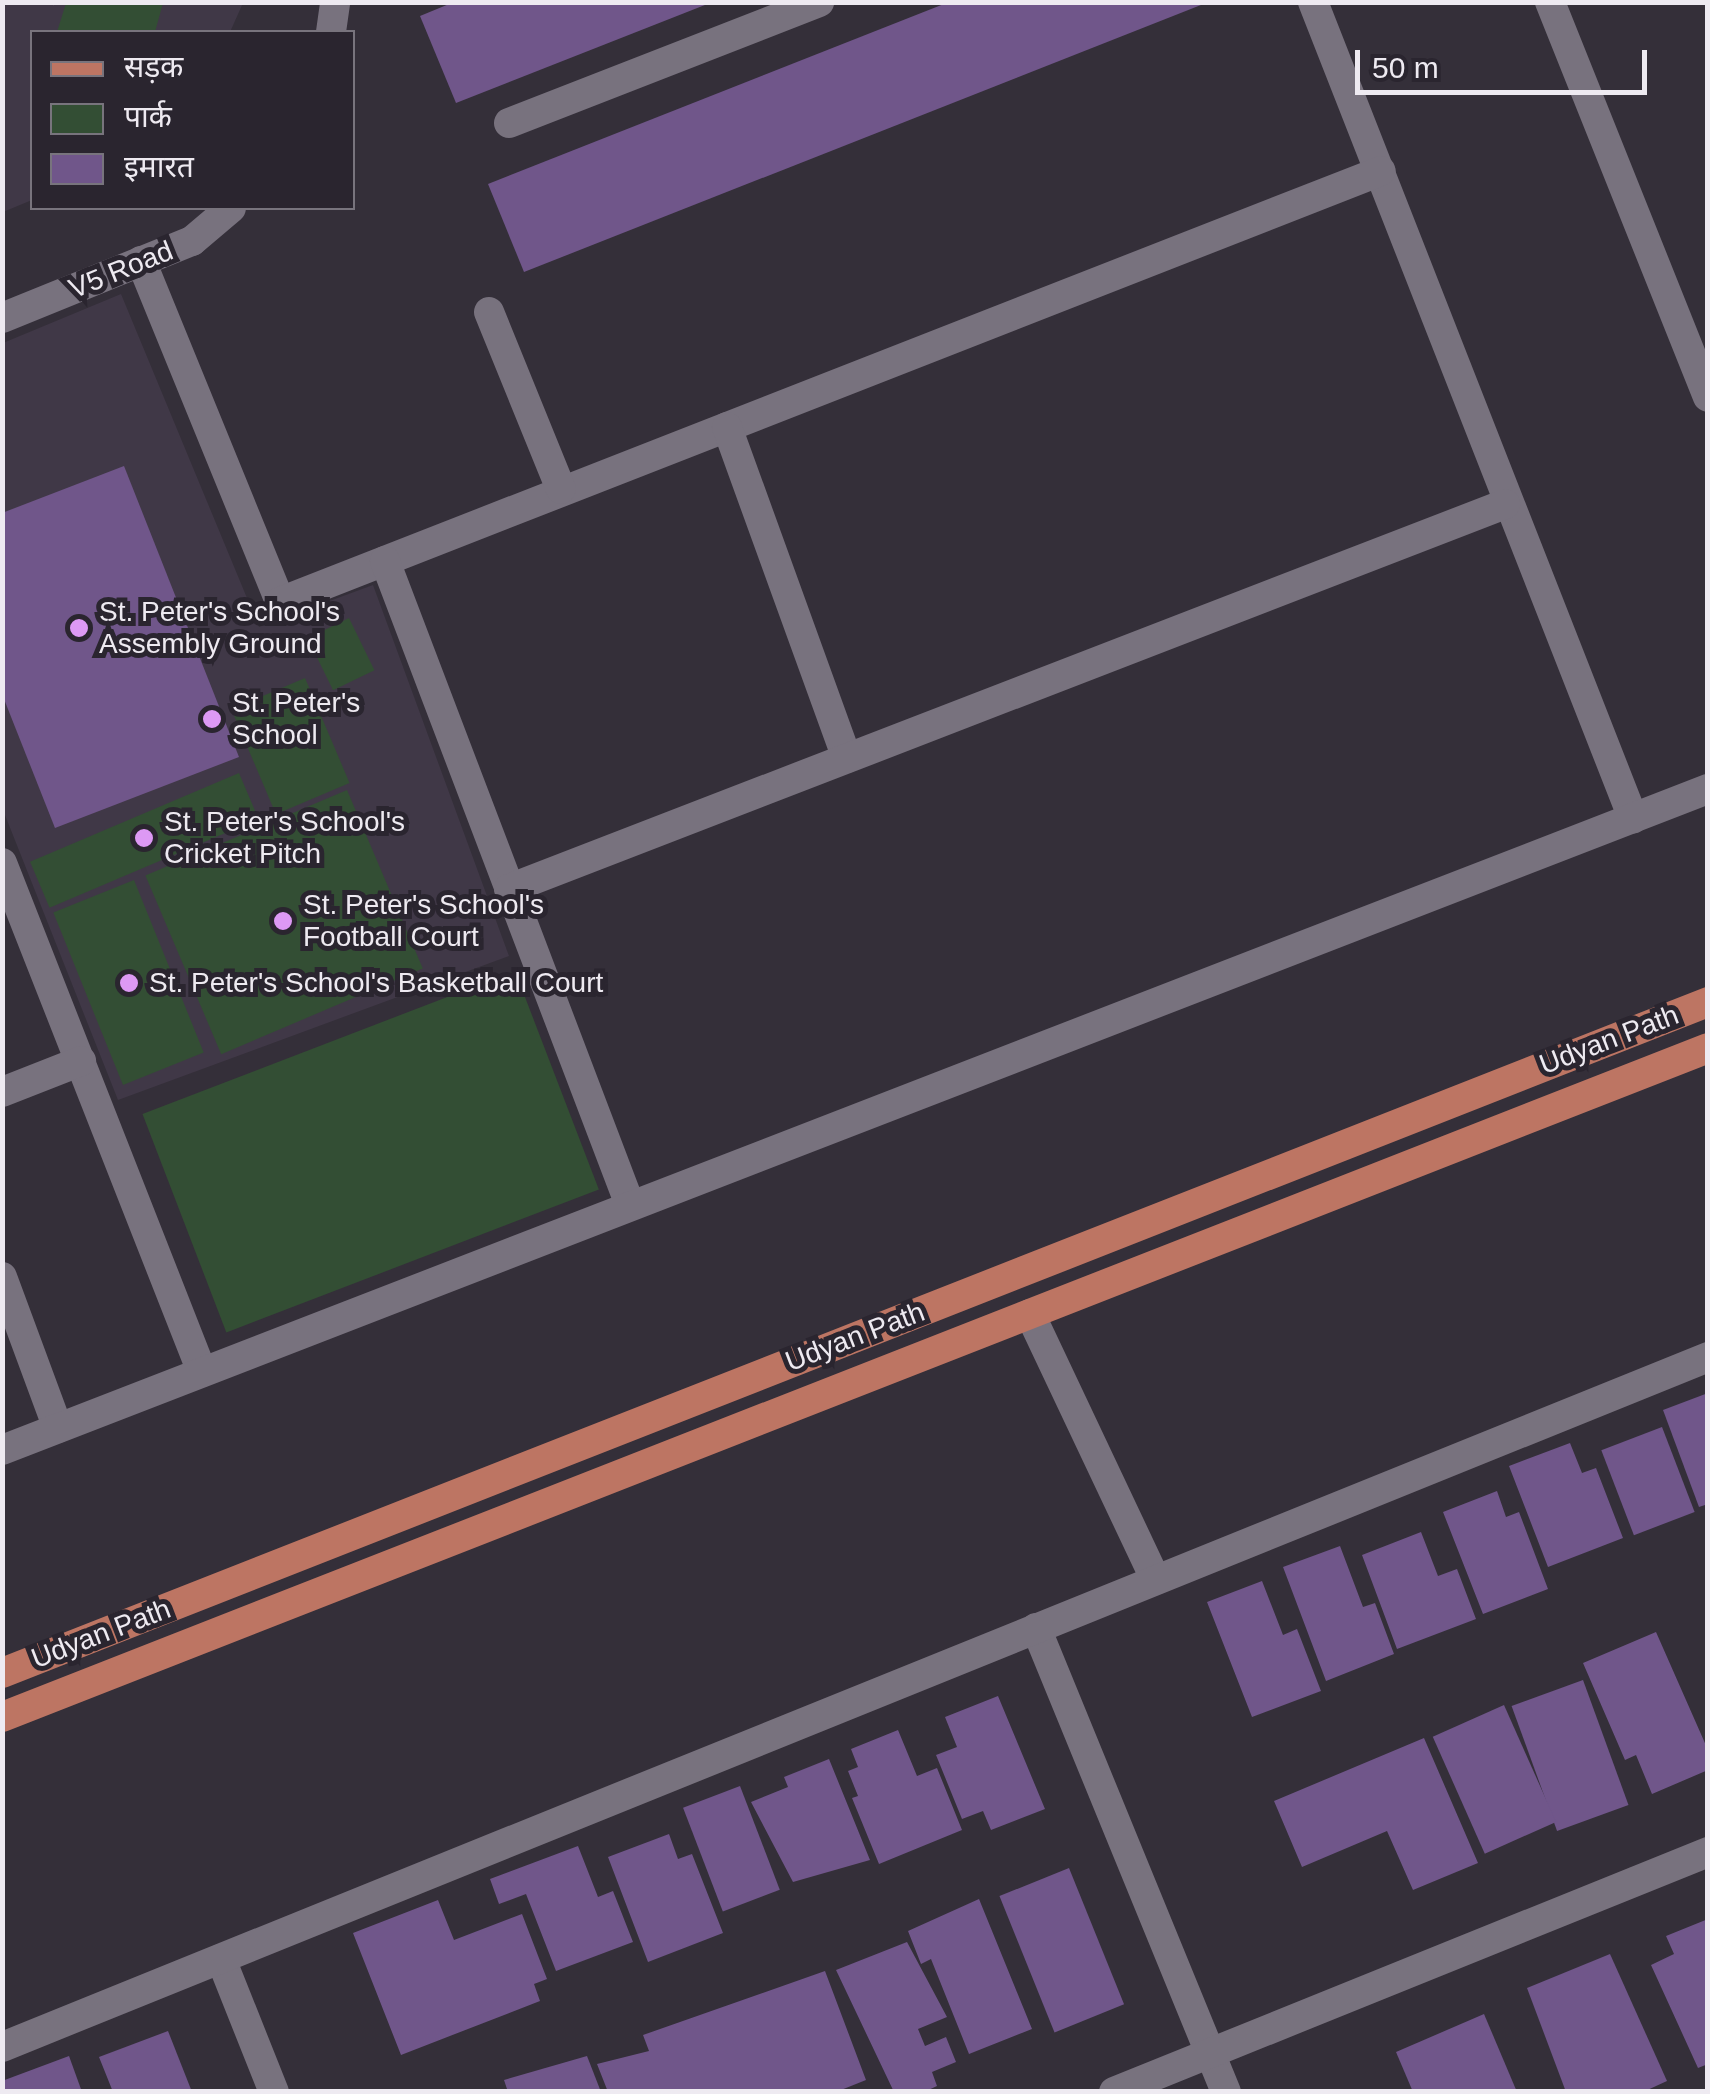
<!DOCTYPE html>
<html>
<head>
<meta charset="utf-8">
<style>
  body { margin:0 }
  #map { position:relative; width:1710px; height:2094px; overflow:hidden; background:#342f39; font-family:Helvetica,"Noto Sans Devanagari",sans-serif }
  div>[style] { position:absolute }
  .built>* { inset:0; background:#403847 }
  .green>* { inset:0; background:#334e34; transform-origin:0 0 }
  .building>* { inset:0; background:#70568a; transform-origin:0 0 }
  .path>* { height:6px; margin-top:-3px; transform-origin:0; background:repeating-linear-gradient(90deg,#98939c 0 8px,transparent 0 13px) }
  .minor>* { height:30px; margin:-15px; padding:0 15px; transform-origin:15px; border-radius:15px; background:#78727e }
  .major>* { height:30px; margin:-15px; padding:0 15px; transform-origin:15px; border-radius:15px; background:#bd7563 }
  .dots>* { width:28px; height:28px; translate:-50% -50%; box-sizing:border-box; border:5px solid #2a252f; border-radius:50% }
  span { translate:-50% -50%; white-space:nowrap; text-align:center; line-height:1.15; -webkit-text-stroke:10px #2a252f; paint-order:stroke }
  .street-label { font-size:28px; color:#eeeaf1 }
  .poi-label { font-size:28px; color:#eeeaf1 }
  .left { translate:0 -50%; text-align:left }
  .frame { position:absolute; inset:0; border:5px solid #eeeaf1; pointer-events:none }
  .legend { position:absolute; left:30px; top:30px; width:325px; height:180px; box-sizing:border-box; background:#2a252f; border:2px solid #78747d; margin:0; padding:12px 18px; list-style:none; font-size:30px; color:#eeeaf1 }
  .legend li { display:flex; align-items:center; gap:20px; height:50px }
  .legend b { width:50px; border:2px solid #78747d }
  .scale { position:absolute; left:1355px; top:50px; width:292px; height:45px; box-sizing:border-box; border:5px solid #eeeaf1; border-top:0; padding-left:12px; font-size:30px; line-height:35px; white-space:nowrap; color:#eeeaf1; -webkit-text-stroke:8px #2a252f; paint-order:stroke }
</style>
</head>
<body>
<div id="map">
  <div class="built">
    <i style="clip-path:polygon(3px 3px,243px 3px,230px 32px,32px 32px,32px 200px,3px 212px)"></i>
    <i style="clip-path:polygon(121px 294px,259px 627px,373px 585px,509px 956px,118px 1100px,3px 810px,3px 343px)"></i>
  </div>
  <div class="green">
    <i style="clip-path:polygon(66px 3px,66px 2px,163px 3px,155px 32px,57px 32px)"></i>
    <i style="left:349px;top:618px;width:58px;height:46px;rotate:64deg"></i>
    <i style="left:305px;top:678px;width:114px;height:80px;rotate:67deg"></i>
    <i style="left:239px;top:773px;width:50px;height:227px;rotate:67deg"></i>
    <i style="left:347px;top:790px;width:194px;height:219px;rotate:67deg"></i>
    <i style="left:134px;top:880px;width:186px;height:87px;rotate:68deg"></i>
    <i style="left:515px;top:971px;width:234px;height:399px;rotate:69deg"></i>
  </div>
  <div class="building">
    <i style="clip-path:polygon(454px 2px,710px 2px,710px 3px,456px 103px,420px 16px)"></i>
    <i style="clip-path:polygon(949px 2px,1206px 3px,524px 272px,488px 184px)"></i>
    <i style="clip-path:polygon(124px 466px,239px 757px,55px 828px,2px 694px,2px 513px)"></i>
    <i style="clip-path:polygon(1708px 1393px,1708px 1504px,1699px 1507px,1663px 1410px)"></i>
    <i style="left:1662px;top:1427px;width:91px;height:65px;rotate:69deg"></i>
    <i style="clip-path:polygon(1570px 1443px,1582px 1473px,1596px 1468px,1623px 1538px,1548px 1567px,1509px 1466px)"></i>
    <i style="clip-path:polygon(1497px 1491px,1506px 1517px,1519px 1512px,1548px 1589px,1483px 1614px,1443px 1512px)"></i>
    <i style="clip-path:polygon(1421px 1532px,1438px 1576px,1457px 1569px,1476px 1619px,1397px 1649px,1362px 1555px)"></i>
    <i style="clip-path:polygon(1340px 1546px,1363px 1607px,1375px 1603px,1394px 1654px,1326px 1681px,1283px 1567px)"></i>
    <i style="clip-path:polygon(1262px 1581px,1283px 1635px,1297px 1629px,1321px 1691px,1252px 1717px,1207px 1602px)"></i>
    <i style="clip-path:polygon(1656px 1632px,1708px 1750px,1708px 1770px,1652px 1794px,1636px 1755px,1625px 1760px,1583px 1663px)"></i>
    <i style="left:1583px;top:1680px;width:133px;height:76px;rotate:70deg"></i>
    <i style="clip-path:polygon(998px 1696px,1045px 1809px,991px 1830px,983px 1811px,962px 1819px,936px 1755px,957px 1747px,945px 1717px)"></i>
    <i style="left:1504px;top:1705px;width:128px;height:78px;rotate:66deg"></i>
    <i style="clip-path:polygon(898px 1730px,917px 1776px,937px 1768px,962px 1830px,879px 1864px,852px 1798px,858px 1796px,848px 1771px,858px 1767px,851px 1749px)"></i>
    <i style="clip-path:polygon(1424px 1738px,1478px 1863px,1413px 1890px,1387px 1831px,1302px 1867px,1274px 1801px)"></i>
    <i style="clip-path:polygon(829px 1759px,870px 1860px,793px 1882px,751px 1802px,788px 1787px,784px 1777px)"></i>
    <i style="left:740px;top:1786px;width:111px;height:61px;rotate:69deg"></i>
    <i style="clip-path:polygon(669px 1834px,678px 1859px,692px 1854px,723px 1933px,648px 1962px,608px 1857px)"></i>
    <i style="clip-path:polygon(578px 1846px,598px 1897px,613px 1891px,633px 1942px,556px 1971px,526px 1894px,499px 1904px,490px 1879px)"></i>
    <i style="left:1069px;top:1868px;width:147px;height:75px;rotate:68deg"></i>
    <i style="clip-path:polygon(979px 1899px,1032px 2029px,969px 2054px,931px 1959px,921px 1964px,908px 1931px)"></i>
    <i style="clip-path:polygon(438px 1900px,454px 1940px,522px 1914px,547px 1979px,534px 1984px,540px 2001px,401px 2055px,353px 1933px)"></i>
    <i style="clip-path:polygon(1708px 1919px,1708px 2064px,1698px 2068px,1651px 1965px,1674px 1954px,1666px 1936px)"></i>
    <i style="clip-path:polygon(907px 1942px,947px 2017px,918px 2029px,925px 2046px,946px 2037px,956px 2062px,932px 2072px,937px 2086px,924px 2092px,894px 2092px,836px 1970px)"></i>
    <i style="clip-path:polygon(1610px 1954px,1667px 2081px,1643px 2092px,1566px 2092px,1527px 1988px)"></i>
    <i style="clip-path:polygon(825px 1971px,866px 2080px,836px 2092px,608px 2092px,597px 2064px,649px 2051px,643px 2035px)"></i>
    <i style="clip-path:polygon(1484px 2014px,1517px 2092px,1413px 2092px,1396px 2052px)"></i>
    <i style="clip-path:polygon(168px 2031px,192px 2092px,113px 2092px,99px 2057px)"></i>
    <i style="clip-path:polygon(69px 2056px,82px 2092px,4px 2092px,2px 2081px)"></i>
    <i style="clip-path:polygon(587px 2056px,601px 2092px,508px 2092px,504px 2080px)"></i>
  </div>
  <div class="path">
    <i style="left:55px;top:2px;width:2px;rotate:63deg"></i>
  </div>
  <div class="minor">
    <i style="left:1313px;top:2px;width:877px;rotate:68.59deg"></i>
    <i style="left:1550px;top:2px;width:425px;rotate:68.2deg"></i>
    <i style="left:331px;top:32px;width:30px;rotate:-82deg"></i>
    <i style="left:509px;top:123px;width:333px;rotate:-21.3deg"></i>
    <i style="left:141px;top:261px;width:368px;rotate:67.8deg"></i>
    <i style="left:280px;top:602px;width:1182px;rotate:-21.38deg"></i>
    <i style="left:489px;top:312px;width:191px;rotate:67.9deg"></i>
    <i style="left:2px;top:318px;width:205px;rotate:-22.1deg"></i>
    <i style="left:192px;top:241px;width:51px;rotate:-40.2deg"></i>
    <i style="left:727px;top:427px;width:352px;rotate:70.1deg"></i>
    <i style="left:385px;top:561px;width:689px;rotate:69.17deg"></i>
    <i style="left:2px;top:863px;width:547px;rotate:68.55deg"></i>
    <i style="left:509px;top:889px;width:1068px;rotate:-21.13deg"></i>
    <i style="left:2px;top:1092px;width:85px;rotate:-21.4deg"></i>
    <i style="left:2px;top:1277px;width:161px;rotate:69.7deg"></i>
    <i style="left:1030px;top:1314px;width:294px;rotate:64.7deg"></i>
    <i style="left:2px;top:1450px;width:1830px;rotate:-21.18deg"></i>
    <i style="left:1036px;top:1628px;width:501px;rotate:67.73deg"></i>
    <i style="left:221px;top:1959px;width:143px;rotate:68.3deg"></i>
    <i style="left:2px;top:2047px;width:1840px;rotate:-22.02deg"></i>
    <i style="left:1114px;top:2092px;width:641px;rotate:-22deg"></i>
  </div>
  <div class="major">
    <i style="left:2px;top:1673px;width:1833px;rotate:-21.47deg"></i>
    <i style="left:2px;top:1717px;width:1832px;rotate:-21.41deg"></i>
  </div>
  <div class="dots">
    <i style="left:79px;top:628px;background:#dd99f4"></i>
    <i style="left:212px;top:719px;background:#dd99f4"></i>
    <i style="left:144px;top:838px;background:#dd99f4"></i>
    <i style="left:283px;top:921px;background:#dd99f4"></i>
    <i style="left:129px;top:983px;background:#dd99f4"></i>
  </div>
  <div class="street-label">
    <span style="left:121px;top:270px;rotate:-22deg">V5 Road</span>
    <span style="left:1609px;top:1040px;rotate:-21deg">Udyan Path</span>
    <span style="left:855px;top:1337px;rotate:-21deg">Udyan Path</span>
    <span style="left:101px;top:1634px;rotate:-21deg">Udyan Path</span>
  </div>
  <div class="poi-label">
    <span class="left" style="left:99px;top:628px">St. Peter's School's<br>Assembly Ground</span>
    <span class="left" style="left:232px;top:719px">St. Peter's<br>School</span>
    <span class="left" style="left:164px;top:838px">St. Peter's School's<br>Cricket Pitch</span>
    <span class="left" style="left:303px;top:921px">St. Peter's School's<br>Football Court</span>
    <span class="left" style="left:149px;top:983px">St. Peter's School's Basketball Court</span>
  </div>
  <div class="frame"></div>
  <ul class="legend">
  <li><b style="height:12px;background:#bd7563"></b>सड़क</li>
  <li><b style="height:28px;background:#334e34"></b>पार्क</li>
  <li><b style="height:28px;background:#70568a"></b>इमारत</li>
  </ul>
  <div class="scale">50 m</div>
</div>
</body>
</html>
